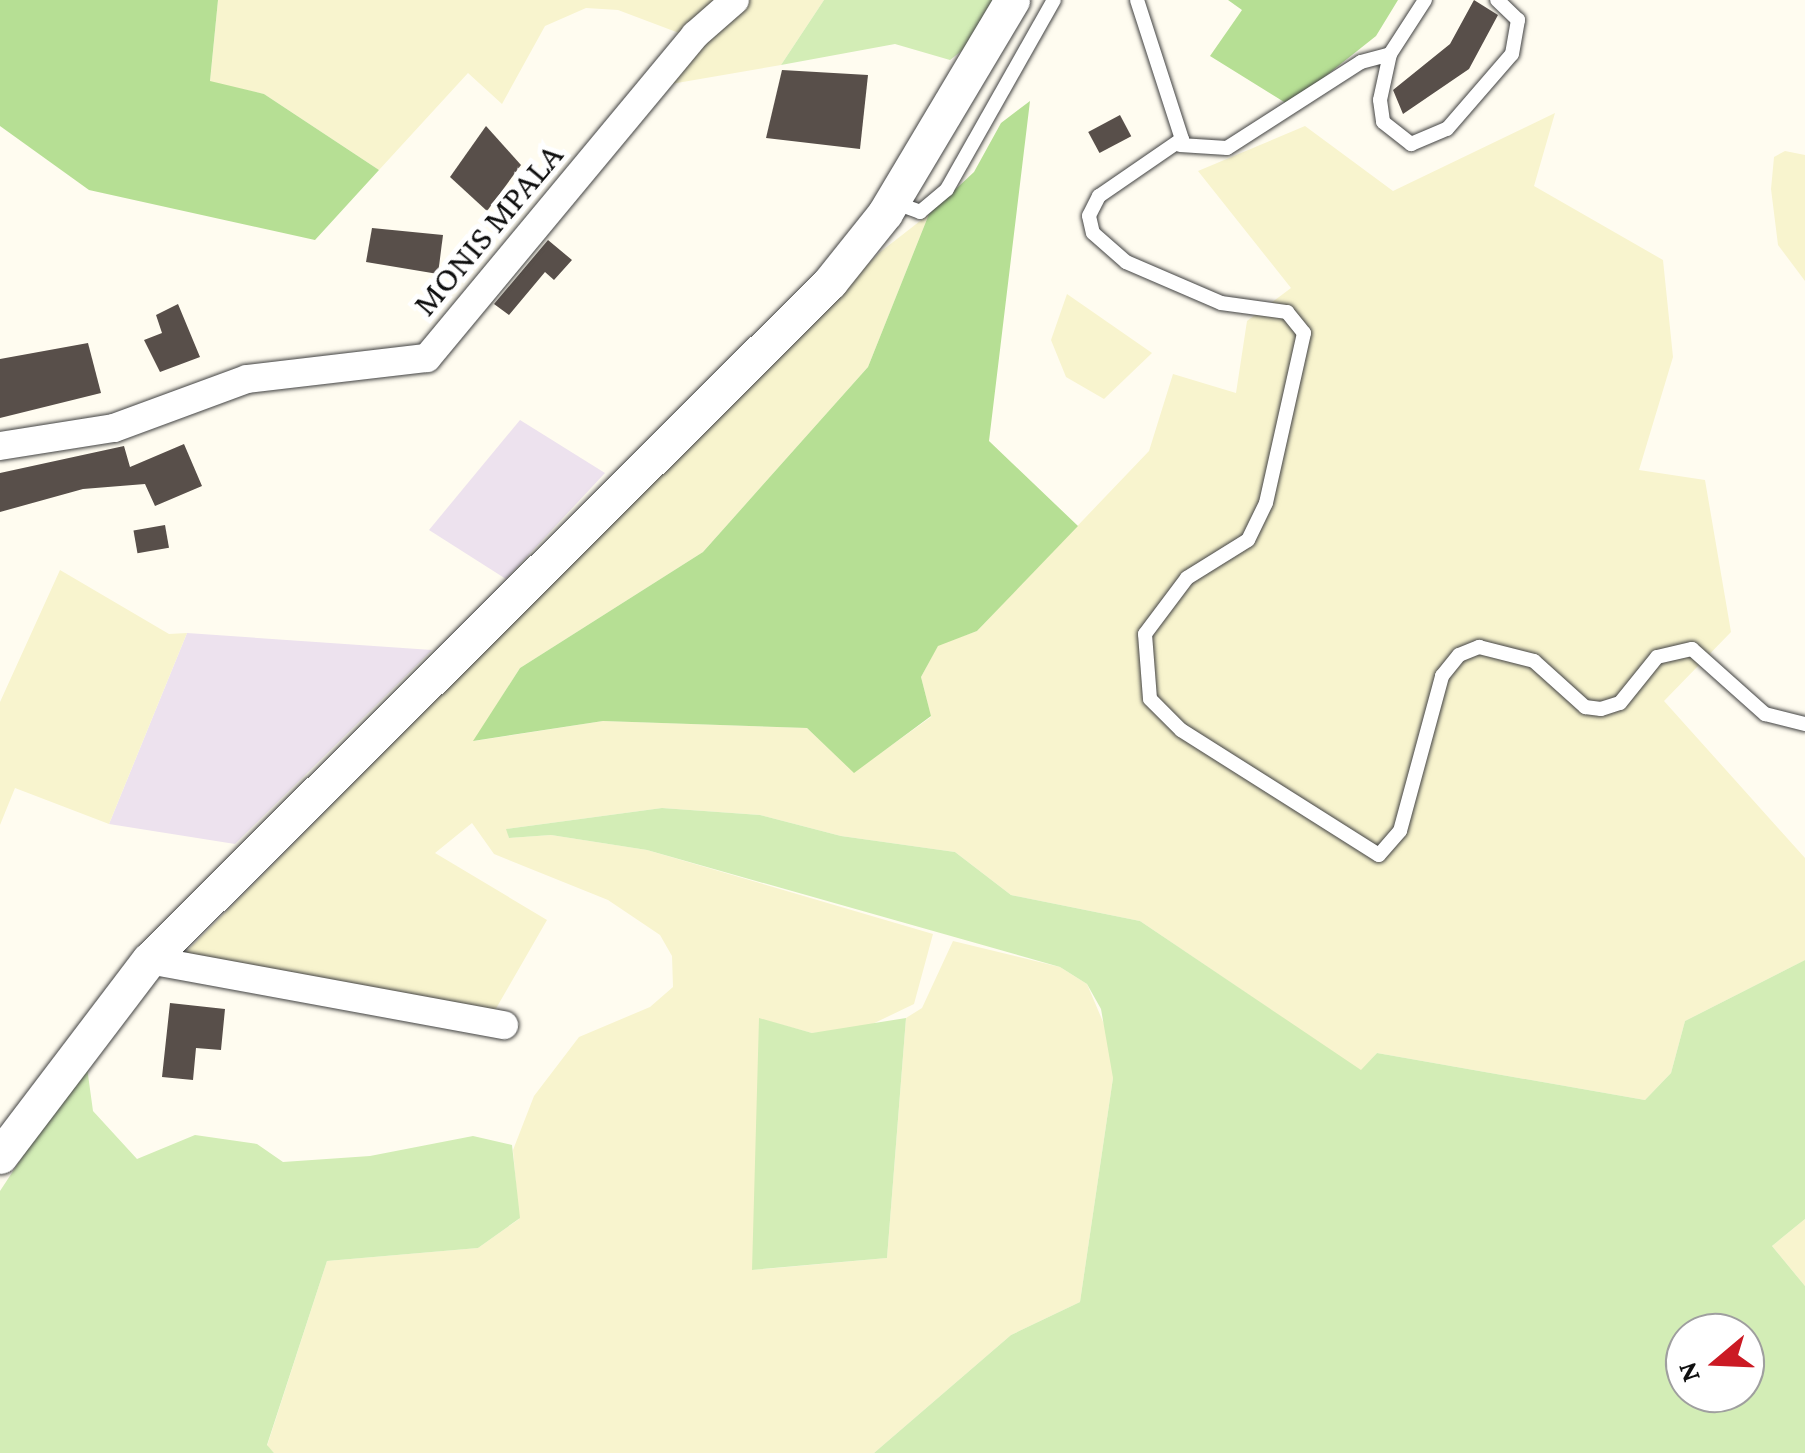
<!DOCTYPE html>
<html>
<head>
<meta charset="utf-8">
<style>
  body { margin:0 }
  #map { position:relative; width:1805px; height:1453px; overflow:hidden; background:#fffcf0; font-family:"Crimson Pro",serif }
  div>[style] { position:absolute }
  .industrial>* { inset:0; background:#ede2ee }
  .farmland>* { inset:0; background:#f8f4ce }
  .green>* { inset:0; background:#d3edb6 }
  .forest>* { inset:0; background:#b6df94 }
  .building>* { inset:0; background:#584f4a; transform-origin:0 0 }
  .roads { filter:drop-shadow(0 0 2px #424242) drop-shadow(0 0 2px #424242) }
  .service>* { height:14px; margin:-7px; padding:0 7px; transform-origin:7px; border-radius:7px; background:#fff }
  .minor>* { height:28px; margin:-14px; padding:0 14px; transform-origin:14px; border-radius:14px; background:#fff }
  .tertiary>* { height:35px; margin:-17.5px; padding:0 17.5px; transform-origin:17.5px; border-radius:17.5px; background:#fff }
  span { translate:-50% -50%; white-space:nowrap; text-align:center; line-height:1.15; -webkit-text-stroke:10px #fff; paint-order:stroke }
  .street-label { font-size:35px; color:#0f0f0f }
  .north { position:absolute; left:1665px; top:1313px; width:100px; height:100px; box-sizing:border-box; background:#fff; border:2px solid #9f9f9f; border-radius:50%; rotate:251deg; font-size:28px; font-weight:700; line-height:40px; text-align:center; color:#0f0f0f }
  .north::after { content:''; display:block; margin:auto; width:35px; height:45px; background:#cb1a24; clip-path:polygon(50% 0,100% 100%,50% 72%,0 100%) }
</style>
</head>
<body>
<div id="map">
  <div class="industrial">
    <i style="clip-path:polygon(520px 420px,605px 473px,506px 579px,429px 530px)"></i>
    <i style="clip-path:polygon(187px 633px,432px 650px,235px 844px,109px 824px)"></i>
  </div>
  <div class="farmland">
    <i style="clip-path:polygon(218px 0,824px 0,781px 65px,671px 84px,679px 33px,618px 10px,586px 8px,545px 26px,502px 104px,468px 73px,379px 170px,264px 94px,210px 82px)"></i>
    <i style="clip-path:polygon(1555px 113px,1534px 186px,1663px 260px,1673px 357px,1639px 470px,1705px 480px,1731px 632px,1664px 701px,1805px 858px,1805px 960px,1685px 1021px,1671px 1073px,1645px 1100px,1377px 1053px,1361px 1071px,1140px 921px,1011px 895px,955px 852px,841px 836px,760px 815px,662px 808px,507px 829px,509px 838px,551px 835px,647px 850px,933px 934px,914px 1004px,860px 1030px,812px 1033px,760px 1019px,753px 1270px,887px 1258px,906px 1018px,922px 1008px,953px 941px,1060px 967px,1087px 984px,1112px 1043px,1113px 1078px,1080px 1302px,1011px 1335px,874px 1453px,274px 1453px,267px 1446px,327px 1261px,478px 1248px,519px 1219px,513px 1150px,534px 1096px,579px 1037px,650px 1007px,673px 987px,672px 956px,660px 935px,608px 900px,494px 854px,472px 823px,435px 853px,547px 920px,494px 1012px,185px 953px,879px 253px,929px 214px,868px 367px,703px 552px,520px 668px,474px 741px,603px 721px,807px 728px,854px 772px,931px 717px,921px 677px,938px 645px,977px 631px,1149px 451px,1173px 374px,1236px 393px,1247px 321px,1291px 288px,1198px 171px,1305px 126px,1393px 191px)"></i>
    <i style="clip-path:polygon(1785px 151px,1805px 155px,1805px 281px,1778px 245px,1771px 189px,1774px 157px)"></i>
    <i style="clip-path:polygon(1067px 294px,1152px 353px,1104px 399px,1066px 377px,1051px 340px)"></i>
    <i style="clip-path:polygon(60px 570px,169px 634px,187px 633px,109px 824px,15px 788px,0 825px,0 702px)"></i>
    <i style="clip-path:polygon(1805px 1219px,1805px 1286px,1772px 1246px)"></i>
  </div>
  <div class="green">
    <i style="clip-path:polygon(824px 0,1000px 0,979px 37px,950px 60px,895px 44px,781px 65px)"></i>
    <i style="clip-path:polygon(evenodd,662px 808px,760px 815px,841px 836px,955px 852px,1011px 895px,1140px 921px,1361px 1070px,1377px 1053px,1645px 1100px,1671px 1073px,1685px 1021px,1805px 960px,1805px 1219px,1772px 1246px,1805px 1286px,1805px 1453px,874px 1453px,1011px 1335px,1080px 1302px,1113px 1078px,1101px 1009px,1087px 984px,1060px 967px,647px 850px,551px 835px,509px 838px,506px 829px,662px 808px,1685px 1333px,1745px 1333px,1745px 1393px,1685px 1393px,1685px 1333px)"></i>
    <i style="clip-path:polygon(759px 1018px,812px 1033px,906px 1018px,887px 1258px,752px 1270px)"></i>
    <i style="clip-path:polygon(86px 1060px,93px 1111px,137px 1159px,195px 1135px,257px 1144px,283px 1162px,370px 1156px,473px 1136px,512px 1145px,520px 1218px,478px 1248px,327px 1261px,267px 1445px,274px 1453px,0 1453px,0 1191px)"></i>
  </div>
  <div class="forest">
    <i style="clip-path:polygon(0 0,218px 0,210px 81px,264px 94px,379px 170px,315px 240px,89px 190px,0 126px)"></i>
    <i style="clip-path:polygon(1228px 0,1398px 0,1376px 36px,1289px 105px,1210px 56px,1242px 10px)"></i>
    <i style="clip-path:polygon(1030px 101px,989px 441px,1078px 526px,977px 631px,938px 646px,921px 677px,931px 716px,854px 773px,807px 728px,603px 721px,473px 741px,520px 668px,703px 552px,868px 367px,929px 214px,974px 172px,1001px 123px)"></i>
  </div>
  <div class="building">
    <i style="clip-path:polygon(1474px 0,1498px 15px,1469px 69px,1403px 114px,1393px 90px,1450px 44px)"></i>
    <i style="clip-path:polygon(782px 70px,868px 75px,860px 149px,766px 138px)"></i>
    <i style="left:1120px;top:115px;width:24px;height:36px;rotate:62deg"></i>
    <i style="clip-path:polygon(486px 126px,521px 165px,487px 211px,450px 177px)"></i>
    <i style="clip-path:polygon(372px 228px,443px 235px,438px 274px,366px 262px)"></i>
    <i style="clip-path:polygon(548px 240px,572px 260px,554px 280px,545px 272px,509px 315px,494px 304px)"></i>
    <i style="clip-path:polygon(178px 304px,200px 357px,160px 372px,144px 340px,162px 333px,156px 315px)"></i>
    <i style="clip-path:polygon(88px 343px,101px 393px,0 418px,0 359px)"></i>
    <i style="clip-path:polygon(184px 444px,202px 486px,155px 506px,145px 484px,83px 489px,0 512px,0 473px,124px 446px,130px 467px)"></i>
    <i style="left:165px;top:525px;width:23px;height:32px;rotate:80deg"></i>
    <i style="clip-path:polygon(170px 1003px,225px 1009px,221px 1050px,196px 1048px,193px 1080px,162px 1077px)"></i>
  </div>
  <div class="roads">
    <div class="service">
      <i style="left:1137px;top:0;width:146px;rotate:72.1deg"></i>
      <i style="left:1182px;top:139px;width:101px;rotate:145.5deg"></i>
      <i style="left:1099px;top:196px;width:22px;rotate:117deg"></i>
      <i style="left:1089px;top:216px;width:17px;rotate:77deg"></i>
      <i style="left:1093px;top:233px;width:44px;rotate:41.3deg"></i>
      <i style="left:1126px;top:262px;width:103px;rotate:23.3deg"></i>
      <i style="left:1221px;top:303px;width:67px;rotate:7.8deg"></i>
      <i style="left:1287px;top:312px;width:27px;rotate:51deg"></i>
      <i style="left:1304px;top:333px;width:174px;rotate:102.6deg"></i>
      <i style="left:1266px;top:503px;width:41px;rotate:115.9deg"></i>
      <i style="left:1248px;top:540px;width:72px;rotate:148.1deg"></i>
      <i style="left:1187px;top:578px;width:70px;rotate:126.9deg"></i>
      <i style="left:1145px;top:634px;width:65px;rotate:85.6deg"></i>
      <i style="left:1150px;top:699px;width:44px;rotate:45deg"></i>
      <i style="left:1181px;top:730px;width:234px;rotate:32.3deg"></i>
      <i style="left:1379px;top:855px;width:32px;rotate:-49deg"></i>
      <i style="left:1400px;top:831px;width:161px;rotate:-74.8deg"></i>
      <i style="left:1442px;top:676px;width:27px;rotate:-51deg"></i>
      <i style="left:1459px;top:655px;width:22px;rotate:-22deg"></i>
      <i style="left:1479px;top:647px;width:57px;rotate:14.3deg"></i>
      <i style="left:1534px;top:661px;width:69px;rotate:42deg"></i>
      <i style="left:1585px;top:707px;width:16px;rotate:7deg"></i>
      <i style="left:1601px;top:709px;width:20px;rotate:-18deg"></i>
      <i style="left:1620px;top:703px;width:59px;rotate:-51.2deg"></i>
      <i style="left:1657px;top:657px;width:36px;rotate:-13deg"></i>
      <i style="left:1692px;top:649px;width:98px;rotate:41.7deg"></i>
      <i style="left:1765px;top:714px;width:41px;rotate:14deg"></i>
      <i style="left:1425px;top:0;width:64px;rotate:122.9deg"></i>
      <i style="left:1390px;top:54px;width:47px;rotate:102.3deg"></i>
      <i style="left:1380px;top:100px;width:22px;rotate:82deg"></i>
      <i style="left:1383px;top:122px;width:36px;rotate:38deg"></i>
      <i style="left:1411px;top:144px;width:39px;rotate:-23deg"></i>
      <i style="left:1447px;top:129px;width:99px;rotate:-49.1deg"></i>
      <i style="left:1512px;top:54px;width:35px;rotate:-80deg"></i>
      <i style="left:1518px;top:20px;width:29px;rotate:-136deg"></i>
      <i style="left:1180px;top:145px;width:47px;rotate:3.7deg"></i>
      <i style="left:1227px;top:148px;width:159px;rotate:-32.7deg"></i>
      <i style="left:1361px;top:62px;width:30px;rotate:-15deg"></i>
      <i style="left:893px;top:202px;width:29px;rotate:20deg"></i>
      <i style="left:920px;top:212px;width:35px;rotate:-40deg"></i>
      <i style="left:947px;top:189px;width:217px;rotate:-60.5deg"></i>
    </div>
    <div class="minor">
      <i style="left:0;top:446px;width:115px;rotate:-9deg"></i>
      <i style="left:114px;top:428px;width:142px;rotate:-20.2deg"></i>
      <i style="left:247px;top:379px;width:181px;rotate:-6.7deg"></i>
      <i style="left:427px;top:358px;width:420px;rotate:-50.3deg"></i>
      <i style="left:695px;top:35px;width:53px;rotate:-41.2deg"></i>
      <i style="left:149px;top:960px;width:361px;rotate:10.4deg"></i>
    </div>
    <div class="tertiary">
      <i style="left:0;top:1156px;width:246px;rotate:-52.8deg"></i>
      <i style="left:149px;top:960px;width:961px;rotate:-44.87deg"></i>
      <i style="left:830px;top:282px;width:88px;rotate:-51.4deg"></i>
      <i style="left:885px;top:213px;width:248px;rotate:-59.2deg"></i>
    </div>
  </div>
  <div class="street-label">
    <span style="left:488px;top:230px;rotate:-50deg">MONIS MPALA</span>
  </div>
  <div class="north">N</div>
</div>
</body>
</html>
